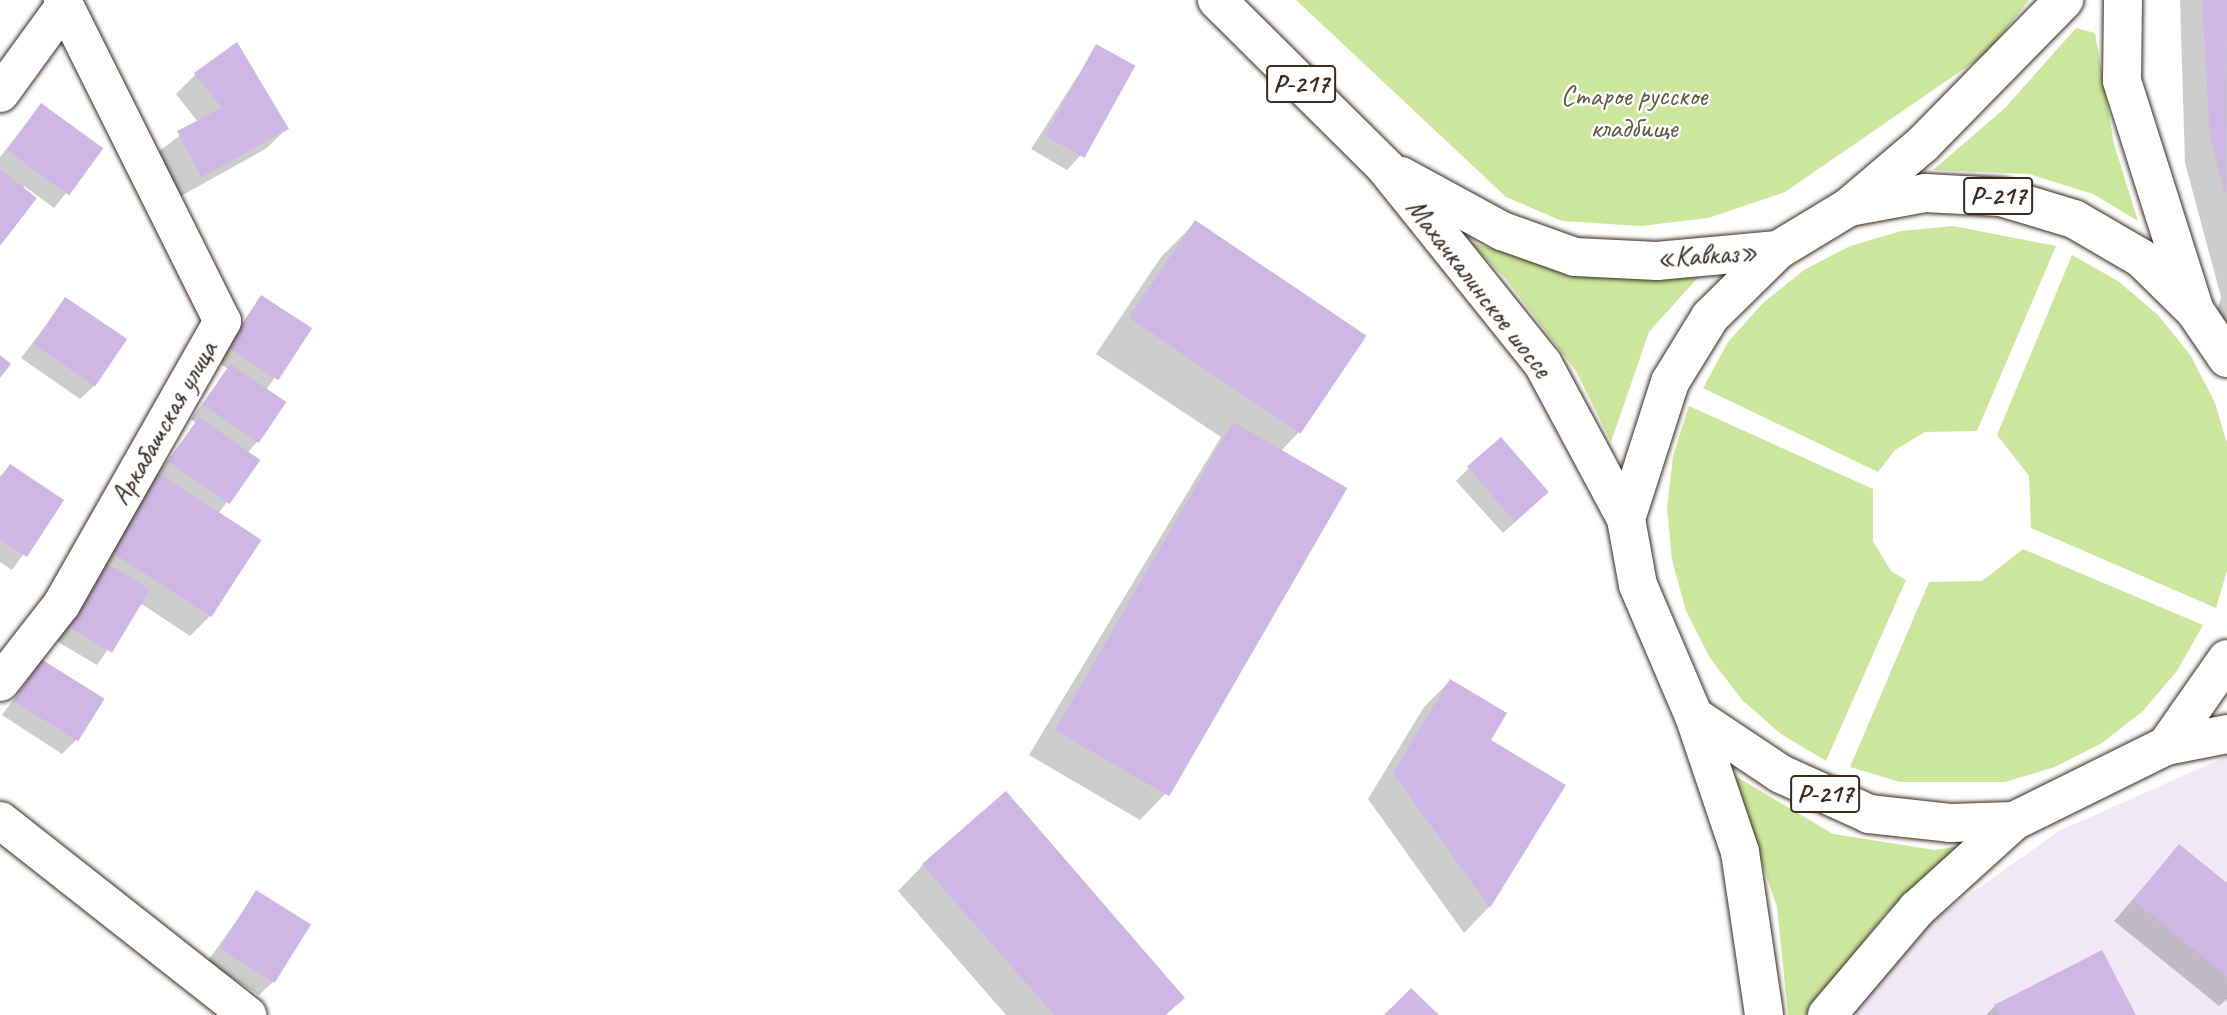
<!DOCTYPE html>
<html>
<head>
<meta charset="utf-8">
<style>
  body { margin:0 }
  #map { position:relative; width:2227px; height:1015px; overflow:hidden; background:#fff; font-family:Caveat,sans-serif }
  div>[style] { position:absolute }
  .built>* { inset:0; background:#f1e9f7 }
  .green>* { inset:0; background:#cbe79e }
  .shadow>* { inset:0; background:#0003 }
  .building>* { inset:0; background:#d0b6e4; transform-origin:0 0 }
  .roads { filter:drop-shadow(0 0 2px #3b2a1e) drop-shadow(0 0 2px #3b2a1e) }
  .minor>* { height:37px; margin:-18.5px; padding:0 18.5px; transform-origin:18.5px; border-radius:18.5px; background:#fff }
  .secondary>* { height:38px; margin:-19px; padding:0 19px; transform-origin:19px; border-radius:19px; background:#fff }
  .trunk>* { height:38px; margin:-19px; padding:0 19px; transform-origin:19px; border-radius:19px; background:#fff }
  span { translate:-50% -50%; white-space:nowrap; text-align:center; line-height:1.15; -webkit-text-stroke:5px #fff; paint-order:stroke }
  .shield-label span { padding:2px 5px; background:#fff; border:2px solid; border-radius:5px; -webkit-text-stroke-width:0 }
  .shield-label { font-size:26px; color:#3b2a1e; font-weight:700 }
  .park-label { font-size:28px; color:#5f593e }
  .street-label { font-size:28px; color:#3b2a1e }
</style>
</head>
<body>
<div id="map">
  <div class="built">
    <i style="clip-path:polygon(2227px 756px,2227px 1015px,1849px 1015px,1925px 926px,2059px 831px)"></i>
  </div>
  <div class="green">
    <i style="clip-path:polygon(1296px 0,2029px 0,1987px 53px,1785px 192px,1708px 218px,1641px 226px,1562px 221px,1506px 197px)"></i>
    <i style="clip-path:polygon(2076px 28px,2095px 33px,2114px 144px,2138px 221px,2093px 194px,2029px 174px,1933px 170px,2005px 108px)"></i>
    <i style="clip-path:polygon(1953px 226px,2056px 246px,1977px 431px,1925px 432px,1895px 450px,1878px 472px,1703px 388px,1728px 342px,1763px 303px,1804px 270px,1850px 246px,1901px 231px)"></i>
    <i style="clip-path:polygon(1470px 242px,1574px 274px,1702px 273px,1649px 332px,1611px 442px,1576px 371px,1506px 279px)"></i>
    <i style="clip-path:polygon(2072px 255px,2118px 281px,2158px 315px,2191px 356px,2215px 403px,2227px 443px,2227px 571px,2216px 608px,2031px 528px,2029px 476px,1997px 435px)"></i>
    <i style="clip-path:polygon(1689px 406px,1873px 489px,1873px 541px,1891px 571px,1906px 580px,1826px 761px,1781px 734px,1742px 700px,1710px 658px,1686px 611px,1672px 560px,1667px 508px,1673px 456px)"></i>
    <i style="clip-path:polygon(2023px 549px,2203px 625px,2177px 671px,2143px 711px,2102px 743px,2055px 767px,2005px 782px,1900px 782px,1850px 767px,1929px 582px,1982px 581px)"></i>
    <i style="clip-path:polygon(1732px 774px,1833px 834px,1935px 850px,1960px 846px,1885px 914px,1806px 1015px,1788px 1015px,1777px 907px)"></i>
  </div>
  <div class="shadow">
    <i style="clip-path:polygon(2180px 0,2227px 0,2227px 359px,2212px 328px,2221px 297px,2185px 163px)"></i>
    <i style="clip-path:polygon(1097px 46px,1080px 156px,1067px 170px,1031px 149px)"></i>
    <i style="clip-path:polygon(196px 74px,287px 128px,267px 148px,181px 196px,158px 152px,198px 122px,176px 94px)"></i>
    <i style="clip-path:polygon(41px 105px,101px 149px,54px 208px,24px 186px,0 243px,0 157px)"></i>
    <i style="clip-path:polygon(1195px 223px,1299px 432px,1280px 452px,1165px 794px,1140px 820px,1029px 755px,1221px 437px,1096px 354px,1161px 257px)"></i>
    <i style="clip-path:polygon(261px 297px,310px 328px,266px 390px,258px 441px,247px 453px,258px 460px,218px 514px,210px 616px,190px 636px,140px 603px,97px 665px,53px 639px,140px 497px,196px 423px,191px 419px,228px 369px,216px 361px)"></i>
    <i style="clip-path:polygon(66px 299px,94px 386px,80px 399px,21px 358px)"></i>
    <i style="clip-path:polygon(10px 466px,62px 501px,12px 570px,0 562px,0 476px)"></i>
    <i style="clip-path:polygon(1469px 468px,1534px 505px,1503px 533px,1456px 481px)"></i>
    <i style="clip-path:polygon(42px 661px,76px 740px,62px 754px,2px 715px)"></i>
    <i style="clip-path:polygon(1450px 681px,1488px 740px,1563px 786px,1489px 907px,1464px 933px,1368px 799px,1424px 707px)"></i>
    <i style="clip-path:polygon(2179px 846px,2227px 886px,2227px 999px,2219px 1006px,2114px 921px)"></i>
    <i style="clip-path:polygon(923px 865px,1183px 998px,1166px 1015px,1006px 1015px,898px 891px)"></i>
    <i style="clip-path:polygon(257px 892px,273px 982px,259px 995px,207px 962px)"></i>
    <i style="clip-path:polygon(1995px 1006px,2134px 1015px,1986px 1015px)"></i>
  </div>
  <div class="building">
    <i style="clip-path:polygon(2202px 0,2227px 0,2226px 198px,2210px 136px)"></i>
    <i style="clip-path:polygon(237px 42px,289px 129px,201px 177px,177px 131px,222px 108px,194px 73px)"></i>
    <i style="left:1096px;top:44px;width:45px;height:105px;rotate:29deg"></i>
    <i style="left:41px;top:103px;width:77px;height:58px;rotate:36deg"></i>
    <i style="clip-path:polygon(0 169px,37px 198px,0 246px)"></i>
    <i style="left:1195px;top:220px;width:207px;height:118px;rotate:34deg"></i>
    <i style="left:261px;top:295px;width:61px;height:62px;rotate:33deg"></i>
    <i style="left:65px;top:297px;width:75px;height:57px;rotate:34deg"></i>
    <i style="clip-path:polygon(0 355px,11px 364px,0 378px)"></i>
    <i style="left:230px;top:364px;width:68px;height:49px;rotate:34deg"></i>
    <i style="left:199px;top:417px;width:75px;height:54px;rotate:35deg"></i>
    <i style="left:1233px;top:422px;width:132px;height:356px;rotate:30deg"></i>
    <i style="left:1501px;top:437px;width:73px;height:45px;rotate:49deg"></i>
    <i style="clip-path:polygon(10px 464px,64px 500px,27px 557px,0 540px,0 479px)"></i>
    <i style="left:160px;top:474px;width:121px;height:92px;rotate:33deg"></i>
    <i style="left:103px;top:561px;width:55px;height:74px;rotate:31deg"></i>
    <i style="left:41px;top:659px;width:75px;height:50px;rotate:32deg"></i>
    <i style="clip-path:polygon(1450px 679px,1507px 713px,1491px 740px,1566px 785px,1490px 908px,1393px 773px)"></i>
    <i style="clip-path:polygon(1006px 791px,1185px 998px,1165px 1015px,1054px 1015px,922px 864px)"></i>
    <i style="clip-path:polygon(2179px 844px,2227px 883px,2227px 977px,2133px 900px)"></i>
    <i style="left:256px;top:890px;width:65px;height:69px;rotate:32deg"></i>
    <i style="clip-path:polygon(2102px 950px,2136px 1015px,1999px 1015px,1994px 1005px)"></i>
    <i style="clip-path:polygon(1411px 988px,1439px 1015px,1384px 1015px)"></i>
  </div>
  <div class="roads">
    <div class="minor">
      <i style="left:0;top:93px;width:109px;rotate:-54deg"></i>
      <i style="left:0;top:682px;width:99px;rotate:-52deg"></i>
      <i style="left:61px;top:604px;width:326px;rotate:-60.4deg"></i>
      <i style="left:222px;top:321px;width:359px;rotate:-116.5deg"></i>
      <i style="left:0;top:820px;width:315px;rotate:38.2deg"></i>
    </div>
    <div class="secondary">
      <i style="left:2123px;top:0;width:81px;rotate:90.7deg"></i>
      <i style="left:2122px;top:81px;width:241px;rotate:72.4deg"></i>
      <i style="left:1849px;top:207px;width:97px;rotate:-40.4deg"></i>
      <i style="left:1923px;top:144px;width:202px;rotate:-45.6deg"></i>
      <i style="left:1694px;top:716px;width:144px;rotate:71.3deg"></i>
      <i style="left:1740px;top:852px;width:165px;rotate:81.6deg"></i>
      <i style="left:1827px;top:1015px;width:139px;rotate:-49.7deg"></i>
      <i style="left:1917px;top:909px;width:131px;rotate:-42.2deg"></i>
    </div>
    <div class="trunk">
      <i style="left:1217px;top:0;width:238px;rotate:44.8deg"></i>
      <i style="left:1386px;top:168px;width:251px;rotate:51.3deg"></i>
      <i style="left:1543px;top:364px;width:176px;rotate:61.8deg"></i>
      <i style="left:1626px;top:519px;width:67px;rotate:79.7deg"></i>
      <i style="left:1638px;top:585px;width:142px;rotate:66.9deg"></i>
      <i style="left:1694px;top:716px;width:105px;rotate:33.7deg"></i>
      <i style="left:1781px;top:774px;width:97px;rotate:24.4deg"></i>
      <i style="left:1869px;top:814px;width:81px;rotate:6.3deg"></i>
      <i style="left:1950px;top:823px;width:64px;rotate:-1.8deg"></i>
      <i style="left:2014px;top:821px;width:169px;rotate:-26.3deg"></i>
      <i style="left:2166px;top:746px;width:62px;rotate:-11.1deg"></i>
      <i style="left:1401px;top:176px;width:115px;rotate:28.6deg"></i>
      <i style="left:1502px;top:231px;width:77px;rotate:19.6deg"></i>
      <i style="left:1575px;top:257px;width:82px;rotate:2.8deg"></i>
      <i style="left:1657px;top:261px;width:121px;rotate:-5.2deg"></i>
      <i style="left:1778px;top:250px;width:83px;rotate:-31.2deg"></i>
      <i style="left:1849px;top:207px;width:77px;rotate:-10.4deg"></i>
      <i style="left:1925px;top:193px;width:76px;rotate:3deg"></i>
      <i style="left:2001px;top:197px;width:76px;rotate:16.8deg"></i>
      <i style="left:2074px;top:219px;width:78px;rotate:30.2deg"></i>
      <i style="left:2141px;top:258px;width:76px;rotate:44.5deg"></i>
      <i style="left:2195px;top:311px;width:57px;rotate:55.8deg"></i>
      <i style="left:1626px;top:519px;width:144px;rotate:-72.2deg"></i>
      <i style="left:1670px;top:382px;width:76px;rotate:-58.4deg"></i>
      <i style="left:1710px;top:317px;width:95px;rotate:-44.6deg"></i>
      <i style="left:2166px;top:746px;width:106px;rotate:-55deg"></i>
    </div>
  </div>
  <div class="shield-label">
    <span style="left:1301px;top:84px">Р-217</span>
    <span style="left:1998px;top:196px">Р-217</span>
    <span style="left:1825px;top:794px">Р-217</span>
  </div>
  <div class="park-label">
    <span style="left:1634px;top:112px">Старое русское<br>кладбище</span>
  </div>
  <div class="street-label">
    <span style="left:1707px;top:255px;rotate:-4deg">«Кавказ»</span>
    <span style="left:1479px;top:288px;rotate:52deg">Махачкалинское шоссе</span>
    <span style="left:164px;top:423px;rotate:-60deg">Аркабашская улица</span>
  </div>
</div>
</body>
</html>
